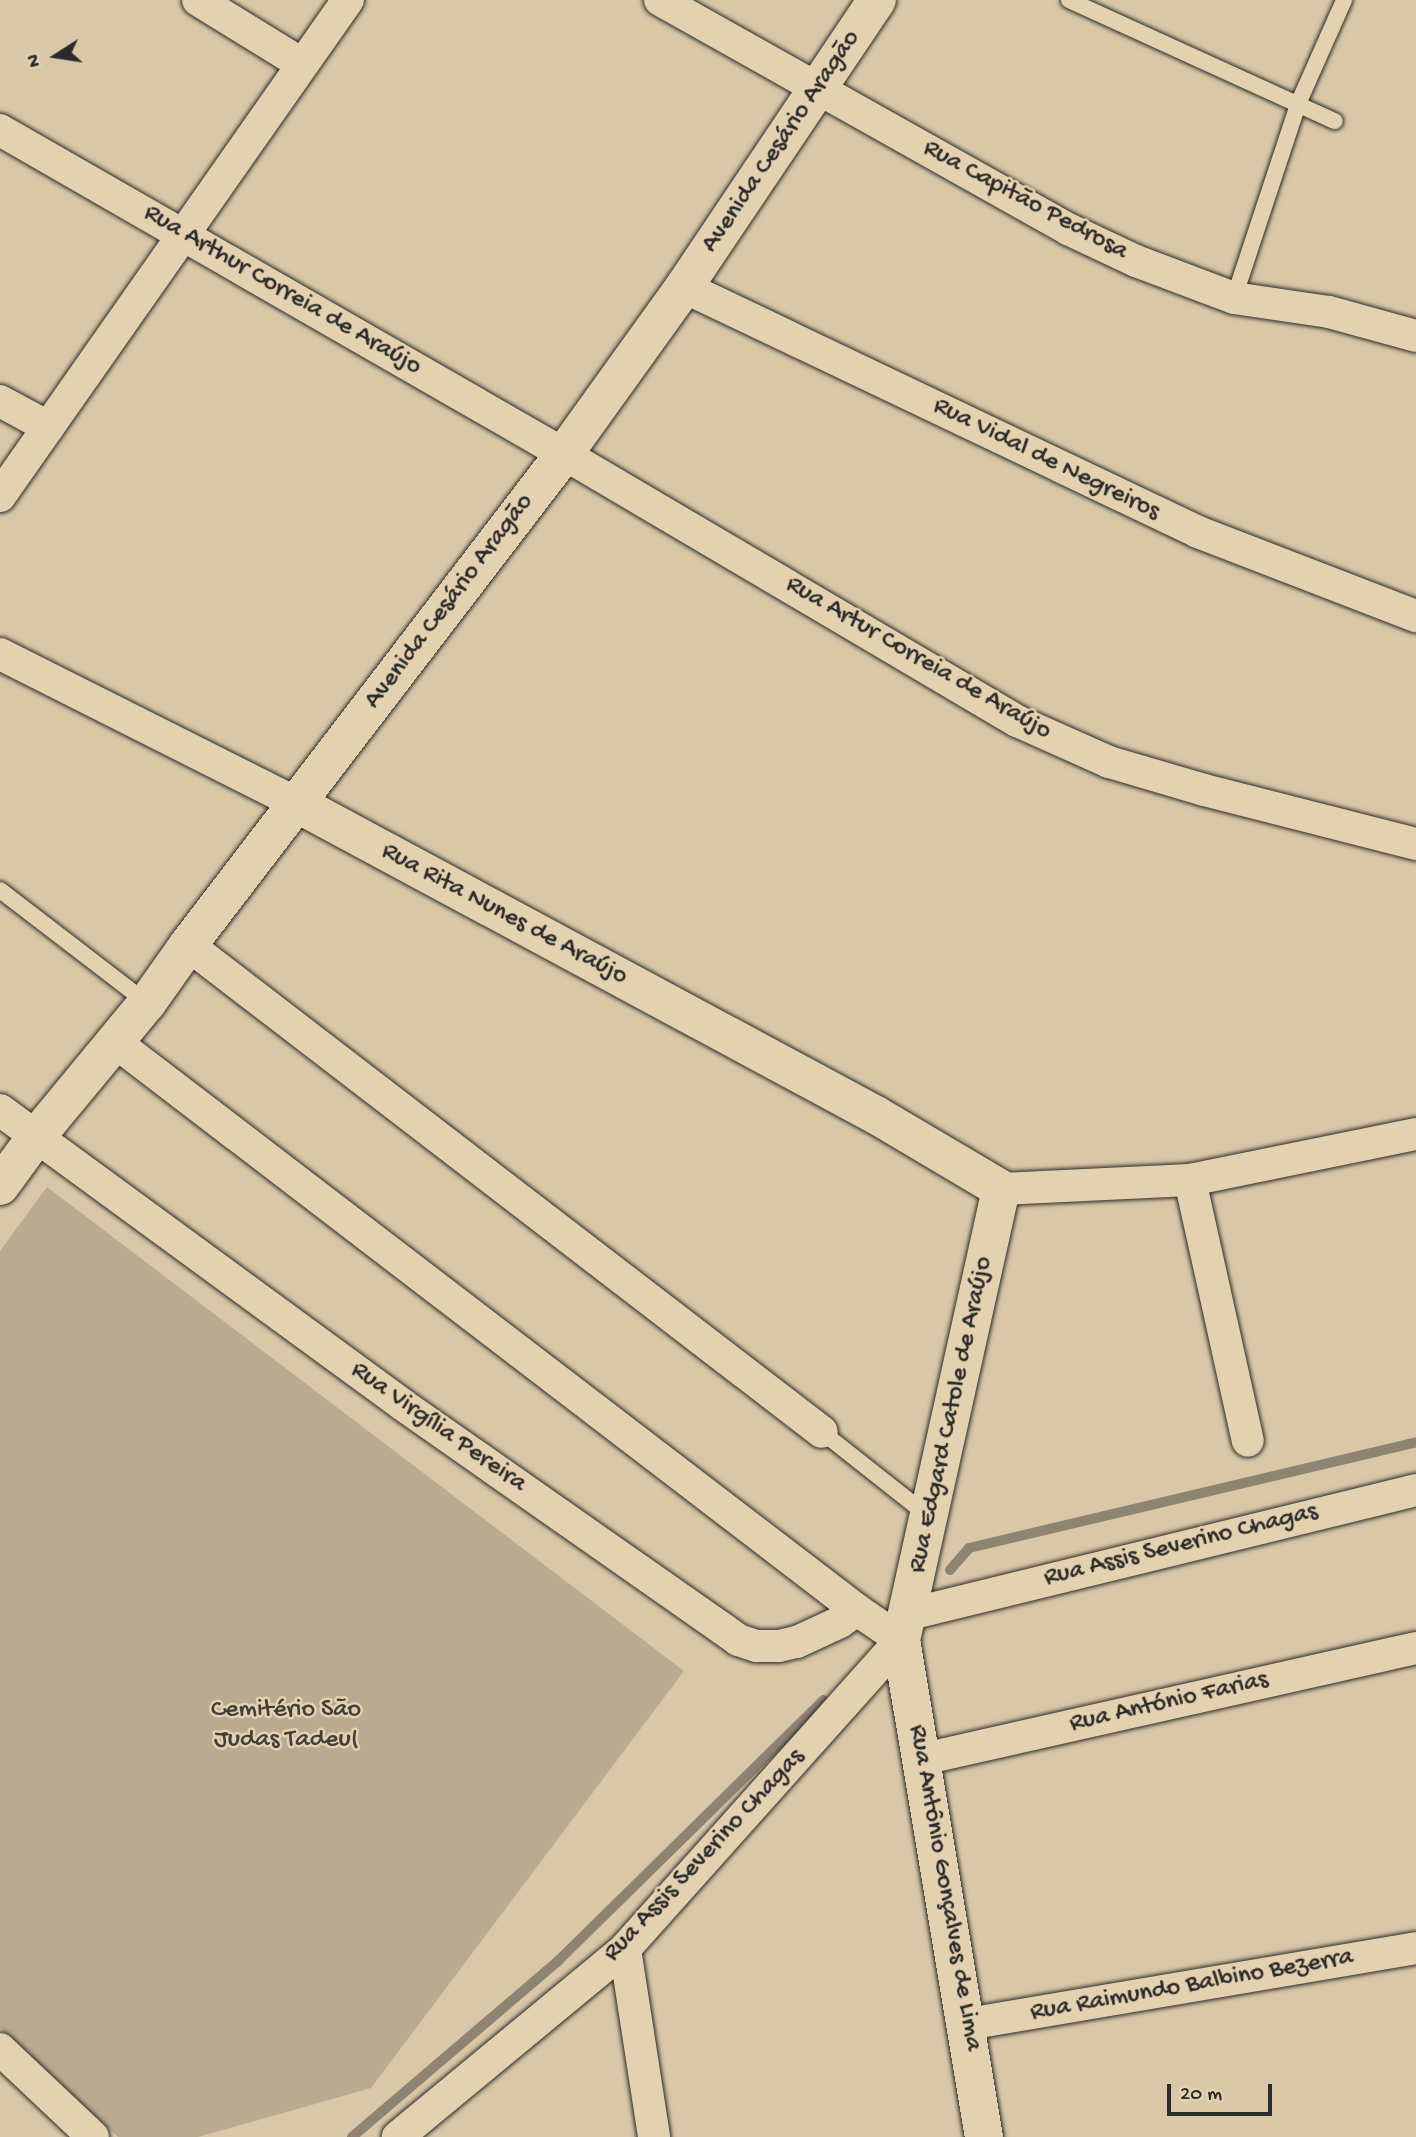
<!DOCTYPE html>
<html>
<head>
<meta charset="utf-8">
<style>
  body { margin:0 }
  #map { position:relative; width:1416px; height:2137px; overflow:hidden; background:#d9c7a7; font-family:"Gochi Hand",sans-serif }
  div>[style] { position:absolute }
  .green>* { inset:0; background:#b9aa90 }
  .stream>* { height:10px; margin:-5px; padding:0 5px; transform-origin:5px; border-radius:5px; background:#8e8472 }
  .roads { filter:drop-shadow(0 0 2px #2b2b2b) drop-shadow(0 0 2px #2b2b2b) }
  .lane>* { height:16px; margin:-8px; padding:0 8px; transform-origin:8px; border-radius:8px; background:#e4d1af }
  .street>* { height:32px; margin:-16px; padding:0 16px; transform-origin:16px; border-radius:16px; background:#e4d1af }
  .secondary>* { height:38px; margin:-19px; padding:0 19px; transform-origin:19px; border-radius:19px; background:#e4d1af }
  span { translate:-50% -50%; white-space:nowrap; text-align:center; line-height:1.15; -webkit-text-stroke:5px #e4d1af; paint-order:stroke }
  .street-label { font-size:26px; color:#2b2b2b }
  .park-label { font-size:26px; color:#403e3a }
  .north { position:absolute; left:21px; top:21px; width:70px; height:70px; -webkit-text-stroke:5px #e4d1af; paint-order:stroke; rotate:258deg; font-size:19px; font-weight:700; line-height:28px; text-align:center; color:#2b2b2b }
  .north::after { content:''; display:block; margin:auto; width:24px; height:32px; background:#2b2b2b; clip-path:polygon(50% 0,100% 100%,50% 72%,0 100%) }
  .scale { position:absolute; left:1167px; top:2084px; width:105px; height:32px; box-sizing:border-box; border:4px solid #2b2b2b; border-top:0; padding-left:9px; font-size:21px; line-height:24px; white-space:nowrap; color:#2b2b2b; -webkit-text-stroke:5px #e4d1af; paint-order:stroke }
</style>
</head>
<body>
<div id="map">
  <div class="green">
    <i style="clip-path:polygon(47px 1187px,684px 1671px,371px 2088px,198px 2137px,118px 2137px,0 2028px,0 1251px)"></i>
  </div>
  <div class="stream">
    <i style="left:950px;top:1570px;width:29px;rotate:-49deg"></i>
    <i style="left:969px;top:1548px;width:459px;rotate:-13.3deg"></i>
    <i style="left:352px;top:2137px;width:272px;rotate:-40.5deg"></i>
    <i style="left:559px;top:1960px;width:371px;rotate:-44.5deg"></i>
  </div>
  <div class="roads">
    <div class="lane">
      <i style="left:1069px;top:0;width:292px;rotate:24.5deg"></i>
      <i style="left:1234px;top:298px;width:204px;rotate:-71.7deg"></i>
      <i style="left:1298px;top:104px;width:114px;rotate:-66.1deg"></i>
      <i style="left:0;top:890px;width:185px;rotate:37.5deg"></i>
      <i style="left:822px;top:1432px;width:134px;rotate:38.3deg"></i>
    </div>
    <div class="street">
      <i style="left:198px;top:0;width:122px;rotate:31.6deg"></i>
      <i style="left:660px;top:0;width:468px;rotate:29.3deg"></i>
      <i style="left:1068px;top:229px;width:75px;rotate:25.2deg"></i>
      <i style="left:1136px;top:261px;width:105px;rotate:20.7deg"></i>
      <i style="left:1234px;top:298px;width:96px;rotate:8.4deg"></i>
      <i style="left:1329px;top:312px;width:90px;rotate:15.4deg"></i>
      <i style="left:0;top:130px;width:650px;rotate:29.88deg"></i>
      <i style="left:564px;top:454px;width:526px;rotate:30.52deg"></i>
      <i style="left:1017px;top:721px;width:101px;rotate:24deg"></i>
      <i style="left:1109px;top:762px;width:99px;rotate:16.4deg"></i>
      <i style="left:1204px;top:790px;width:219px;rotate:14.3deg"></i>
      <i style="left:684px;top:287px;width:569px;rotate:25.48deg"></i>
      <i style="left:1198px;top:532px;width:234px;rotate:21.1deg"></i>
      <i style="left:0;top:401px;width:55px;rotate:28.4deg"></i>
      <i style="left:0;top:496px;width:606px;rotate:-54.95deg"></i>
      <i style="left:0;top:654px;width:331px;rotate:26.7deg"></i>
      <i style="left:188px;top:945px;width:799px;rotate:37.53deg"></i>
      <i style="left:115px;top:1042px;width:934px;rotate:37.43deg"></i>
      <i style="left:0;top:1110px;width:499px;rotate:36.2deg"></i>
      <i style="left:403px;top:1405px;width:409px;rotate:35deg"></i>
      <i style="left:738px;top:1640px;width:20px;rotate:18deg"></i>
      <i style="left:757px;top:1646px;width:22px"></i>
      <i style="left:779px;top:1646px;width:18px;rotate:-13deg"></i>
      <i style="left:797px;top:1642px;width:47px;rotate:-24.9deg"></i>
      <i style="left:840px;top:1622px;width:21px;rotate:-35deg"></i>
      <i style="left:857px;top:1610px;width:53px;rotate:34.3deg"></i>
      <i style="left:901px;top:1640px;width:414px;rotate:131.8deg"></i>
      <i style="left:625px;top:1949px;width:295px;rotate:140.4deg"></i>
      <i style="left:1190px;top:1180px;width:267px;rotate:77.5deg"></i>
      <i style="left:1001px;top:1189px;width:189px;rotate:-2.7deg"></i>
      <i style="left:1190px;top:1180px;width:231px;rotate:-11.5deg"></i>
      <i style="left:906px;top:1615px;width:525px;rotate:-13.77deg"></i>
      <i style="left:923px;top:1759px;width:505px;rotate:-12.69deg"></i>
      <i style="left:625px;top:1949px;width:190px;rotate:81.2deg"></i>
      <i style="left:967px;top:2024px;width:455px;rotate:-9.6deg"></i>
      <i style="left:0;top:2049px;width:128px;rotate:43.4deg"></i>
    </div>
    <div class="secondary">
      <i style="left:296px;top:803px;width:659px;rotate:28.28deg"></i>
      <i style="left:876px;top:1115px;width:145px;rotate:30.6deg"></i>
      <i style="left:1001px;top:1189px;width:462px;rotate:102.5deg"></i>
      <i style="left:901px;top:1640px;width:504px;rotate:80.52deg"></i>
      <i style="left:0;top:1186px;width:61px;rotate:-53.7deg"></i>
      <i style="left:36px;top:1137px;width:174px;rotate:-50.4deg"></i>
      <i style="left:147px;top:1003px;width:71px;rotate:-54.7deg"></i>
      <i style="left:188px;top:945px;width:618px;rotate:-52.56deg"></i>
      <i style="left:564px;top:454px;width:206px;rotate:-54.3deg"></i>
      <i style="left:684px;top:287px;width:346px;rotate:-56.1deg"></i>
    </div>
  </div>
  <div class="street-label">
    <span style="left:782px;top:142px;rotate:-56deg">Avenida Cesário Aragão</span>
    <span style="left:1025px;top:201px;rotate:28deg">Rua Capitão Pedrosa</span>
    <span style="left:282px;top:291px;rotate:30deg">Rua Arthur Correia de Araújo</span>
    <span style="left:1046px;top:460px;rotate:26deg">Rua Vidal de Negreiros</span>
    <span style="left:450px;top:602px;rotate:-53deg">Avenida Cesário Aragão</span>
    <span style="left:918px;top:659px;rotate:30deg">Rua Artur Correia de Araújo</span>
    <span style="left:504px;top:915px;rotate:28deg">Rua Rita Nunes de Araújo</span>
    <span style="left:952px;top:1415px;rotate:-78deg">Rua Edgard Catole de Araújo</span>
    <span style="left:438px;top:1428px;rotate:35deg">Rua Virgília Pereira</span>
    <span style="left:1181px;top:1546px;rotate:-14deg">Rua Assis Severino Chagas</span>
    <span style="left:1169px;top:1703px;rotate:-13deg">Rua António Farias</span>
    <span style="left:705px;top:1856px;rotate:-47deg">Rua Assis Severino Chagas</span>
    <span style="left:944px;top:1888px;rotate:80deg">Rua Antônio Gonçalves de Lima</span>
    <span style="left:1192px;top:1986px;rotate:-10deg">Rua Raimundo Balbino Bezerra</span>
  </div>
  <div class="park-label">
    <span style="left:286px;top:1726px">Cemitério São<br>Judas Tadeu(</span>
  </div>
  <div class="north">N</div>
  <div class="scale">20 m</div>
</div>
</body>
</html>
